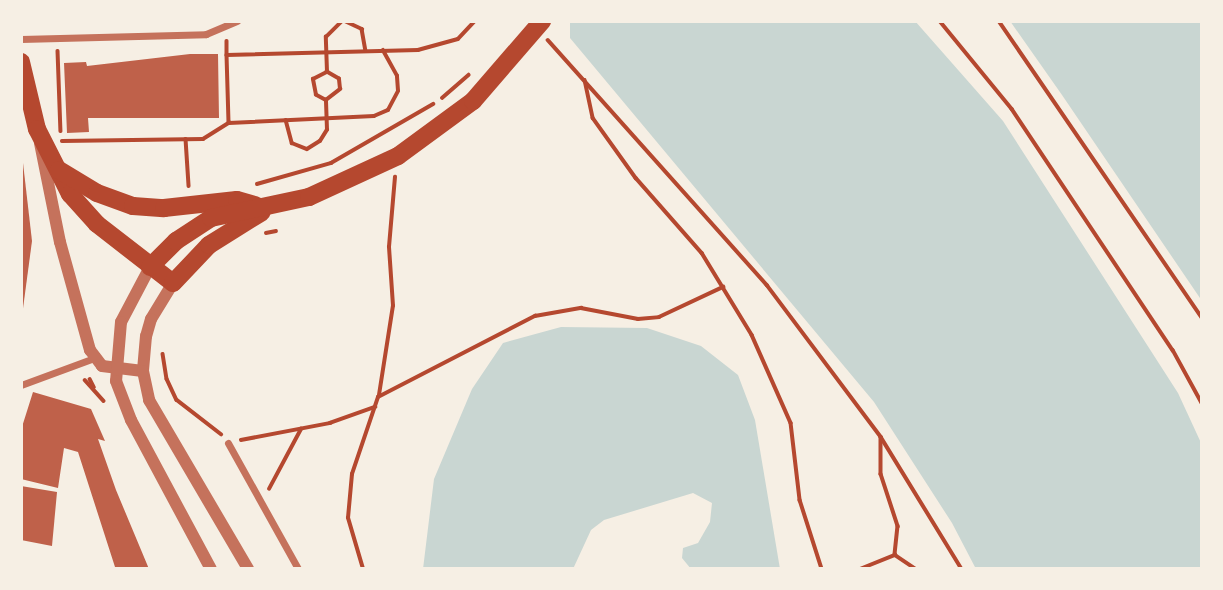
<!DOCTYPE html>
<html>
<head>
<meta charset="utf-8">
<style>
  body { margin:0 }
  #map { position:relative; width:1223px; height:590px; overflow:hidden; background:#f6efe4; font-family:Manrope,sans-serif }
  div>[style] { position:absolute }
  .water>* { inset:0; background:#c9d6d2 }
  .building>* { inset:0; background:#bf614a }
  .path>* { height:3.5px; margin:-1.75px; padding:0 1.75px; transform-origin:1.75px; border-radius:1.75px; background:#b5482f }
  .minor>* { height:7px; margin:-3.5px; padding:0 3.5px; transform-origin:3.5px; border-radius:3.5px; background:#c5725c }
  .tertiary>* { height:12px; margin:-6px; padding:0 6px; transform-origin:6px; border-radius:6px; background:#c5725c }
  .primary>* { height:18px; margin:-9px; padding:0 9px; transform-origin:9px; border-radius:9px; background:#b5482f }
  span { translate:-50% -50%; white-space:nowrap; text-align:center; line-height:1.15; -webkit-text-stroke:6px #f6efe4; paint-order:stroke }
  .frame { position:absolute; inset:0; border:23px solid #f6efe4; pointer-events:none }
</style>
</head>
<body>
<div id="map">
  <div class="water">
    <i style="clip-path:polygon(570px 21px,915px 21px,1003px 121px,1178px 393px,1202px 445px,1202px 569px,976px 569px,952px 523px,874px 402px,570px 38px)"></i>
    <i style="clip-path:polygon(1010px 21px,1202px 21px,1202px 301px,1062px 95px)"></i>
    <i style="clip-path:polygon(561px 327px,647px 328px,701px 346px,738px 375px,755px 420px,780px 569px,691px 569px,682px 558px,683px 548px,698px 543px,710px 522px,712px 503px,693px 493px,604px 520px,591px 530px,573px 569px,423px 569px,434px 479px,472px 389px,503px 343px)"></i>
  </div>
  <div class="building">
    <i style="clip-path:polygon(190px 54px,218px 54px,219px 118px,88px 118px,89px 132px,67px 133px,64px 63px,86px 62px,87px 66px)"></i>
    <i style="clip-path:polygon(23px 163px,32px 241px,22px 316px,21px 163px)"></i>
    <i style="clip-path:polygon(33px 392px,91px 409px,105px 441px,98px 439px,116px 490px,149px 569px,115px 567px,78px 452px,64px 448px,58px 488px,21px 479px,21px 430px)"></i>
    <i style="clip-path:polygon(21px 486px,57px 492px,52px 546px,21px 540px)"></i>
  </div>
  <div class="path">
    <i style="left:345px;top:21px;width:19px;rotate:25deg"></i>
    <i style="left:362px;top:29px;width:22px;rotate:80deg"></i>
    <i style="left:940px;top:21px;width:114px;rotate:50.7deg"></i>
    <i style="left:1012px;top:109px;width:290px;rotate:56.3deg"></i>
    <i style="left:1173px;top:350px;width:60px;rotate:61.3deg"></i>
    <i style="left:999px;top:21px;width:359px;rotate:55.6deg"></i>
    <i style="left:548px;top:40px;width:329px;rotate:48.2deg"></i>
    <i style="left:767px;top:285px;width:190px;rotate:53.1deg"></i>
    <i style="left:881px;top:437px;width:155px;rotate:58.5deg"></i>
    <i style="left:227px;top:41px;width:14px;rotate:90deg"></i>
    <i style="left:227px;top:55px;width:191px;rotate:-1.5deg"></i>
    <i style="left:418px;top:50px;width:41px;rotate:-15.4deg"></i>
    <i style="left:458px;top:39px;width:25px;rotate:-47deg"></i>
    <i style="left:58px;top:51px;width:80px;rotate:87.9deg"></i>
    <i style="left:227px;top:55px;width:68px;rotate:88.3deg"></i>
    <i style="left:585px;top:80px;width:39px;rotate:78deg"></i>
    <i style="left:593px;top:118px;width:74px;rotate:54.4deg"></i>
    <i style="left:636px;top:178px;width:100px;rotate:48.7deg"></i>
    <i style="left:702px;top:253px;width:96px;rotate:58.6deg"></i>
    <i style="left:752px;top:335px;width:96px;rotate:66.1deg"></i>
    <i style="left:791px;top:423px;width:78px;rotate:83.3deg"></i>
    <i style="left:800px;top:500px;width:72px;rotate:72.3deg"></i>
    <i style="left:442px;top:98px;width:35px;rotate:-41deg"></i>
    <i style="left:325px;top:100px;width:10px;rotate:-151deg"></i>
    <i style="left:316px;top:95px;width:16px;rotate:-101deg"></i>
    <i style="left:313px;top:79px;width:16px;rotate:-27deg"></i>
    <i style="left:286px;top:120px;width:24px;rotate:75deg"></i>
    <i style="left:292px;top:143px;width:16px;rotate:22deg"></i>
    <i style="left:307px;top:149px;width:15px;rotate:-32deg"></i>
    <i style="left:320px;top:141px;width:13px;rotate:-58deg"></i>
    <i style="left:327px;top:130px;width:30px;rotate:-92deg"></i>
    <i style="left:326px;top:100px;width:18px;rotate:-38deg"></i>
    <i style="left:340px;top:89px;width:10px;rotate:-96deg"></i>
    <i style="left:339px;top:79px;width:14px;rotate:-150deg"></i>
    <i style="left:327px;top:72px;width:35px;rotate:-92deg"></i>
    <i style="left:326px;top:37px;width:23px;rotate:-45deg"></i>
    <i style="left:186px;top:139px;width:47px;rotate:86.3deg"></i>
    <i style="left:62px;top:141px;width:141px;rotate:-0.8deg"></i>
    <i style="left:203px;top:139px;width:31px;rotate:-32deg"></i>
    <i style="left:229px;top:123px;width:145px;rotate:-2.8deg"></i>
    <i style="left:374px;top:116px;width:15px;rotate:-23deg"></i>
    <i style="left:388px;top:110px;width:21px;rotate:-62deg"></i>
    <i style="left:398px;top:91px;width:15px;rotate:-94deg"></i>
    <i style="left:397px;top:76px;width:29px;rotate:-119deg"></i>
    <i style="left:257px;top:184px;width:77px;rotate:-15.8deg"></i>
    <i style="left:331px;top:163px;width:118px;rotate:-30deg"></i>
    <i style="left:266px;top:233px;width:10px;rotate:-11deg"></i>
    <i style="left:163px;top:354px;width:25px;rotate:81deg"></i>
    <i style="left:167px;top:379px;width:23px;rotate:65deg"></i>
    <i style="left:177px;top:400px;width:56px;rotate:37.7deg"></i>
    <i style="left:90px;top:379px;width:9px;rotate:63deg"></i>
    <i style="left:85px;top:380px;width:28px;rotate:48deg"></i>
    <i style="left:379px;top:395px;width:90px;rotate:-81.1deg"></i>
    <i style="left:393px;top:306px;width:59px;rotate:-93.9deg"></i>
    <i style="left:389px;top:247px;width:70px;rotate:-85.1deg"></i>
    <i style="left:881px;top:437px;width:37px;rotate:90deg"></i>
    <i style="left:881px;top:474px;width:55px;rotate:71.9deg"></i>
    <i style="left:898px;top:526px;width:29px;rotate:96deg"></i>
    <i style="left:241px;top:440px;width:91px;rotate:-10.8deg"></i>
    <i style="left:330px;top:423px;width:48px;rotate:-19.6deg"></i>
    <i style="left:269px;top:489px;width:68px;rotate:-61.9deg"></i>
    <i style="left:895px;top:555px;width:25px;rotate:34deg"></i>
    <i style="left:363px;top:569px;width:53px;rotate:-106.4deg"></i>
    <i style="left:348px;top:518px;width:44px;rotate:-84.8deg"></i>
    <i style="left:352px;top:474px;width:81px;rotate:-71.3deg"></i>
    <i style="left:378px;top:397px;width:177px;rotate:-27.3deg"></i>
    <i style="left:535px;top:316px;width:47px;rotate:-9.9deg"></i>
    <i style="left:581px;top:308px;width:58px;rotate:10.9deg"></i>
    <i style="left:638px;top:319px;width:21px;rotate:-5deg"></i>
    <i style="left:659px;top:317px;width:71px;rotate:-25.1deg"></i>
    <i style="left:860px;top:569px;width:38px;rotate:-22deg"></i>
  </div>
  <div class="minor">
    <i style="left:21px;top:39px;width:185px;rotate:-1.5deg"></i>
    <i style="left:206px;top:34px;width:34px;rotate:-23deg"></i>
    <i style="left:21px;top:385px;width:78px;rotate:-20.3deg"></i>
    <i style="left:228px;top:443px;width:144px;rotate:60.9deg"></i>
  </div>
  <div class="tertiary">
    <i style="left:40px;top:143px;width:101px;rotate:78.6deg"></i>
    <i style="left:60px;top:242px;width:112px;rotate:74.5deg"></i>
    <i style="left:90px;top:350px;width:20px;rotate:53deg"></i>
    <i style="left:102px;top:366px;width:41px;rotate:7deg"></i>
    <i style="left:150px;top:267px;width:62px;rotate:117.8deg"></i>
    <i style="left:121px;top:322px;width:59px;rotate:94.8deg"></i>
    <i style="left:116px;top:381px;width:42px;rotate:69deg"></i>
    <i style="left:131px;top:420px;width:169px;rotate:61.8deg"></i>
    <i style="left:173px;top:283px;width:42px;rotate:121.4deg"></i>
    <i style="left:151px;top:319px;width:18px;rotate:106deg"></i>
    <i style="left:146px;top:336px;width:35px;rotate:95deg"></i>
    <i style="left:143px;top:371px;width:30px;rotate:78deg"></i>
    <i style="left:149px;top:400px;width:196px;rotate:59.6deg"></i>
  </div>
  <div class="primary">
    <i style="left:21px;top:62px;width:69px;rotate:76.6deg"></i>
    <i style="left:37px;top:129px;width:73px;rotate:63.1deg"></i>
    <i style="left:70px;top:194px;width:40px;rotate:48deg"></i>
    <i style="left:97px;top:224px;width:96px;rotate:37.8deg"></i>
    <i style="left:173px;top:283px;width:52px;rotate:-46.5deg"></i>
    <i style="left:209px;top:245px;width:62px;rotate:-31.9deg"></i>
    <i style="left:59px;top:170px;width:44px;rotate:31.2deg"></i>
    <i style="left:97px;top:193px;width:38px;rotate:20deg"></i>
    <i style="left:133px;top:206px;width:31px;rotate:4deg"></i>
    <i style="left:164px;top:208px;width:73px;rotate:-6.3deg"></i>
    <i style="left:237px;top:200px;width:19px;rotate:16deg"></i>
    <i style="left:150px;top:267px;width:37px;rotate:-45deg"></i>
    <i style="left:176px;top:241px;width:42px;rotate:-33.3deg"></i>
    <i style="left:211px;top:218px;width:100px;rotate:-12.1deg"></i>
    <i style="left:309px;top:197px;width:98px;rotate:-24.7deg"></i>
    <i style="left:398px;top:156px;width:93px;rotate:-36.3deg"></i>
    <i style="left:473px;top:101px;width:106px;rotate:-49.2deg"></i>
  </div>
  <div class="frame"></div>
</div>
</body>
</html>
